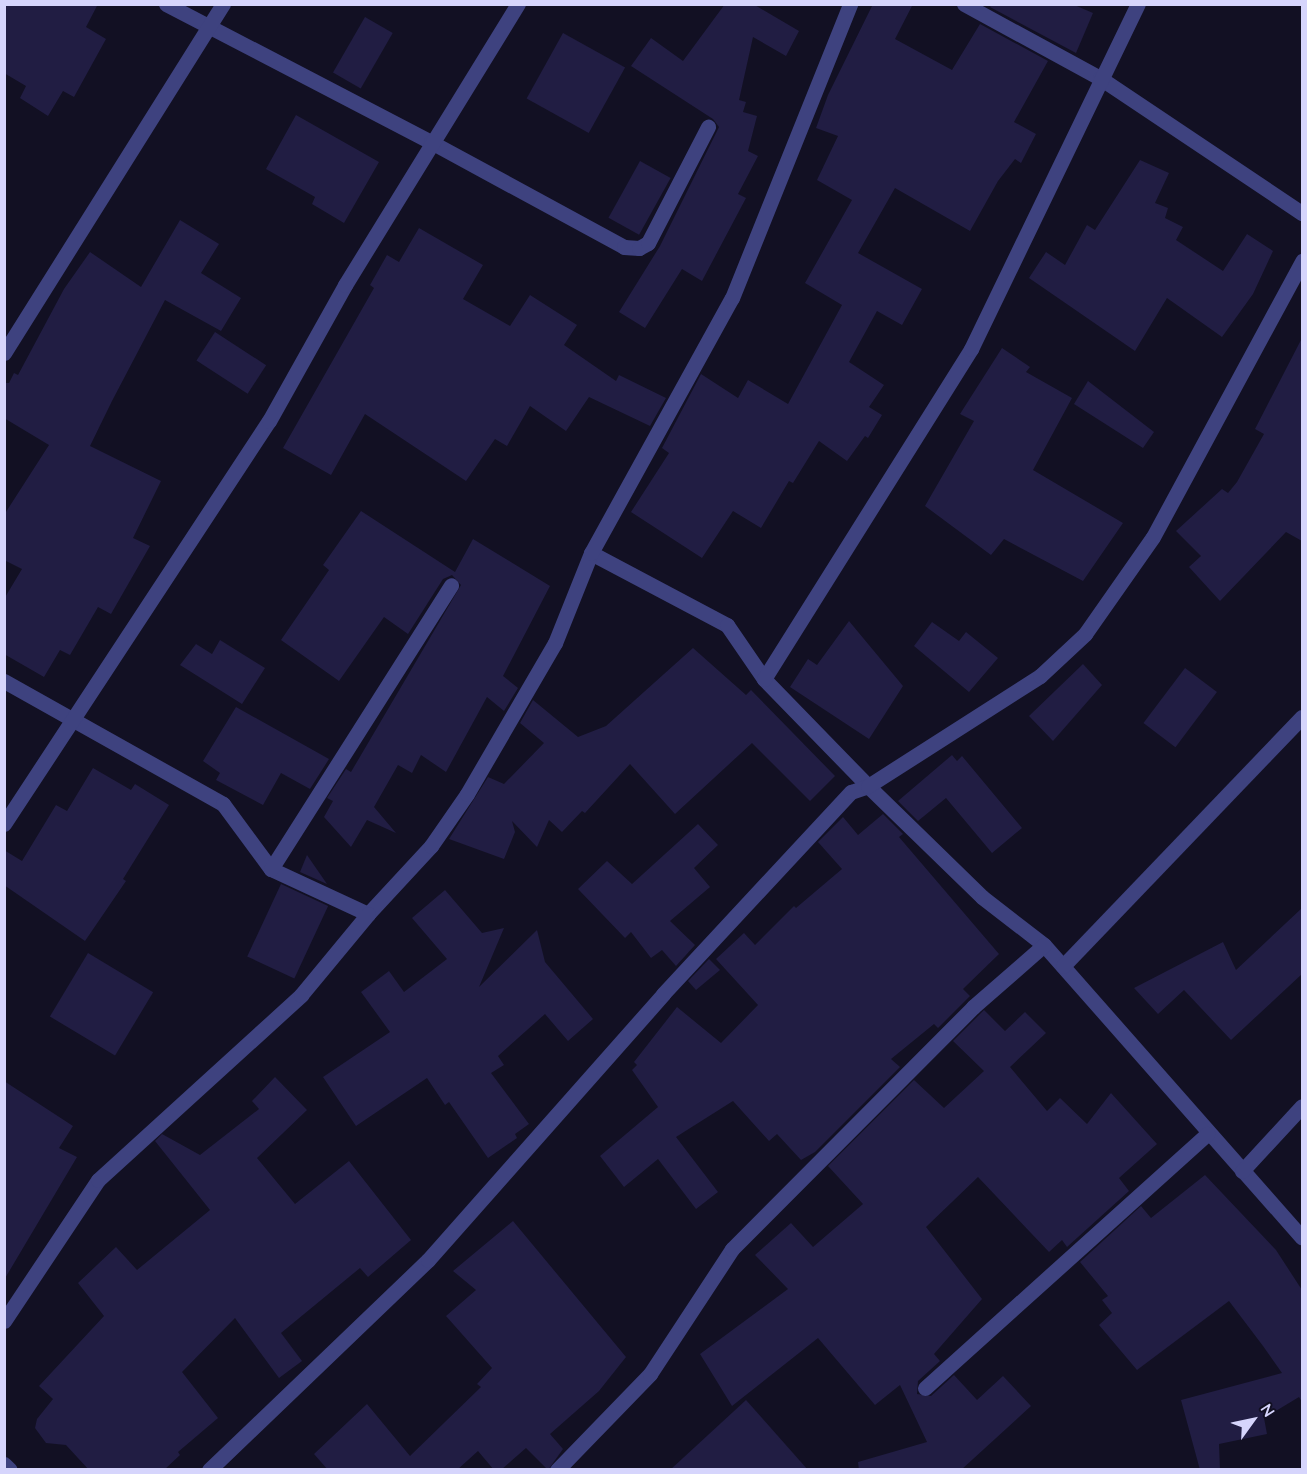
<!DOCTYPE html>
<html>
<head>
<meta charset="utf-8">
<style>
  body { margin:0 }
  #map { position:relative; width:1307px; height:1474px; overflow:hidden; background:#121023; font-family:Quicksand,sans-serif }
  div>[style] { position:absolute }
  .building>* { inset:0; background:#211d43; transform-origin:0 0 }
  .minor>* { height:15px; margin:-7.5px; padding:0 7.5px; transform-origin:7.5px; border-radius:7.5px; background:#3e427f }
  span { translate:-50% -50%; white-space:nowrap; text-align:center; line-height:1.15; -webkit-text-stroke:4.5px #121023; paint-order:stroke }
  .frame { position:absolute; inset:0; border:6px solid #d6d5fc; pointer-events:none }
  .north { position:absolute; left:1223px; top:1390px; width:60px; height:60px; -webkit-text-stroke:4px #121023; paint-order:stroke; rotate:57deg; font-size:16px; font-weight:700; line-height:24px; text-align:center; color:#d6d5fc }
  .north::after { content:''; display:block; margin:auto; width:21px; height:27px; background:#d6d5fc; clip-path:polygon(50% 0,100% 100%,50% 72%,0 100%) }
</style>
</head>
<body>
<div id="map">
  <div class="building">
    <i style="clip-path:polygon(4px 4px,98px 4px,86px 27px,106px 39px,74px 97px,63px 91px,48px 116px,20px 98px,26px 86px,4px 73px)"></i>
    <i style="clip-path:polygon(725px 4px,753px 4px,799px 31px,786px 56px,753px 37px,739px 100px,746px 102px,743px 112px,757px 116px,748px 151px,758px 156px,738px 194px,746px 198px,702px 281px,682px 269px,645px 328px,619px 312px,660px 246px,719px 127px,713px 119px,631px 66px,651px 38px,683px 61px)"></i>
    <i style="clip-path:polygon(873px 4px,913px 4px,895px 39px,952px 70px,980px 24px,1048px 61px,1014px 122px,1036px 134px,1021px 163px,1015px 159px,998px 181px,970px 231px,895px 188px,858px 253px,922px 289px,902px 325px,877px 311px,849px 362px,884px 385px,869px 407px,882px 415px,868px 438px,865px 436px,847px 461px,819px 441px,793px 483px,789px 481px,761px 528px,733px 511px,702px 558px,631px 512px,669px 453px,662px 448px,701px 374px,738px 398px,748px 380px,788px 404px,842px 305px,805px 283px,852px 200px,817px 180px,838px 136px,816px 128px,828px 95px)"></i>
    <i style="clip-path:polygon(992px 4px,1072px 4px,1093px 13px,1076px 53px,990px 7px)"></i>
    <i style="left:365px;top:17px;width:32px;height:64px;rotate:30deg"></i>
    <i style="left:563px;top:33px;width:71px;height:75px;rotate:29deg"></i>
    <i style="clip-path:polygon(296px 115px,379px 162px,344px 223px,312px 204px,315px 197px,266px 169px)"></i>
    <i style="clip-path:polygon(1140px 160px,1169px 173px,1155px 203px,1168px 208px,1165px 218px,1183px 227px,1176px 240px,1223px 271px,1247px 234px,1273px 251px,1253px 294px,1222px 337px,1167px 298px,1135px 351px,1029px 278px,1046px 252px,1065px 265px,1087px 225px,1095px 230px)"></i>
    <i style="left:640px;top:161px;width:35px;height:65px;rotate:29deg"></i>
    <i style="clip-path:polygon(180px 220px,219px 244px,201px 273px,241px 298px,221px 331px,165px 300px,112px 401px,90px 446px,161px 481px,133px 538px,150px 546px,111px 614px,98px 607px,70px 655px,60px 650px,44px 677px,4px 654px,4px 599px,22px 569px,4px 560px,4px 515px,49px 445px,4px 418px,4px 383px,9px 383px,14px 373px,18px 375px,64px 289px,90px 252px,141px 287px)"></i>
    <i style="clip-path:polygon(419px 228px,483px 265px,463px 299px,510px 326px,530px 295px,577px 325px,564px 345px,616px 381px,619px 375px,666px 398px,650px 426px,589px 397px,566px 431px,530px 406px,507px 446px,495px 439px,466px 481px,365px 414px,331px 475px,283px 448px,374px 288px,370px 285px,387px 255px,399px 262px)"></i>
    <i style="left:215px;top:332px;width:61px;height:34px;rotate:33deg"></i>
    <i style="clip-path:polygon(1302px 338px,1302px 541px,1286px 532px,1220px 601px,1189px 567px,1201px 556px,1176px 531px,1222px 489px,1228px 493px,1237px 482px,1264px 434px,1255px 429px)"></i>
    <i style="clip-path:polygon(1002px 348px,1030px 367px,1026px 372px,1072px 398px,1033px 470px,1123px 523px,1083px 581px,1004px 539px,991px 555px,925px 506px,974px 421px,960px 414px)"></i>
    <i style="clip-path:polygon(1088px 381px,1154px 432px,1143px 448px,1074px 404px)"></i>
    <i style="clip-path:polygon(361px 511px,455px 572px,473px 539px,550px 586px,503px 676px,518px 688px,504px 711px,487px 697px,446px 772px,421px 755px,412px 773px,398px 765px,374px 807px,396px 833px,367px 820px,351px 847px,324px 817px,333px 801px,327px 798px,346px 769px,351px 772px,461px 585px,452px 575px,443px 579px,408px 634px,384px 617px,339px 681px,281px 640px,329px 570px,323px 565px)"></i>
    <i style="clip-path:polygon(849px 621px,903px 686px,869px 739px,790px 687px,808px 659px,817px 665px)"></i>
    <i style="clip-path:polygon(932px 622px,959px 641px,966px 632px,998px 658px,969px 692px,914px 646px)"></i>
    <i style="clip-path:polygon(220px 640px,265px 668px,242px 704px,180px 665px,196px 644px,212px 654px)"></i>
    <i style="clip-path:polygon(693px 648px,746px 695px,751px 690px,835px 776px,810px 801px,752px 743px,675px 814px,630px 764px,585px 813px,582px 811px,562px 832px,549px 820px,537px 847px,512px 821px,515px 832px,504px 859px,449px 839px,488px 777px,504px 784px,544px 743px,520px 723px,533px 700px,578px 737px,606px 726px)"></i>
    <i style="clip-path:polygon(1083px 664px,1102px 685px,1053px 741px,1029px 716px)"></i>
    <i style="left:1185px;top:668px;width:40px;height:69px;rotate:37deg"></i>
    <i style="clip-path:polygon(236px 707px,329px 759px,310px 789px,281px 773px,263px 805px,216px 780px,220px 773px,203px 761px)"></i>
    <i style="clip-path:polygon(952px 755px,957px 761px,962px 756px,1022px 828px,992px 853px,946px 798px,918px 821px,898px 801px)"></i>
    <i style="clip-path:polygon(93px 768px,131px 790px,135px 784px,169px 805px,123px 879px,126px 881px,85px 941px,4px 885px,4px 850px,22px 861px,56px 805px,67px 811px)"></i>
    <i style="clip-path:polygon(883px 814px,903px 834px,899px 837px,999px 954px,963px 989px,970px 996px,938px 1028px,934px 1024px,891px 1059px,900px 1067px,815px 1152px,801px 1160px,777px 1134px,769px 1141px,733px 1101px,676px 1137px,718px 1192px,696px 1209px,658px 1159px,624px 1187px,600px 1156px,658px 1107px,632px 1070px,637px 1065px,634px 1062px,677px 1007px,721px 1043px,758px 1005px,716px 959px,744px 933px,755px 945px,794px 906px,796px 908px,842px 869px,818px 842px,843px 817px,858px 835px)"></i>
    <i style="clip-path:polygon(698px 824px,718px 845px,694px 868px,710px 887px,670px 921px,695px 945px,676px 966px,662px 950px,651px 958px,631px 932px,625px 938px,578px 889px,607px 861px,632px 884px)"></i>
    <i style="clip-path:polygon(307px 855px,327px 884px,300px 872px)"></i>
    <i style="left:281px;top:884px;width:52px;height:80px;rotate:25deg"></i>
    <i style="clip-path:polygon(445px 890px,482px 933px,504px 928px,479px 987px,537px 930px,545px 962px,593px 1019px,568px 1041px,545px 1014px,498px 1056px,504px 1065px,491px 1073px,529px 1124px,515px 1134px,517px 1138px,488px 1158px,449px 1102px,445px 1105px,427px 1078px,356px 1126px,323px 1077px,390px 1032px,361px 992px,389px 971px,404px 992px,447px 959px,412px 918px)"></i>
    <i style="clip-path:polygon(1302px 908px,1302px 974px,1231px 1040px,1184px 990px,1158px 1014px,1134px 988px,1223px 942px,1236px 970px)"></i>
    <i style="left:88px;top:953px;width:76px;height:74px;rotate:31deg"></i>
    <i style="clip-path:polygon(709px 959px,720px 970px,696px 990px,688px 981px)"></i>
    <i style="clip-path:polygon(984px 1010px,1005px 1031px,1025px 1012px,1046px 1033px,1010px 1067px,1047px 1111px,1060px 1098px,1087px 1124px,1111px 1093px,1157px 1144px,1119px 1178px,1129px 1191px,1067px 1247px,1062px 1240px,1049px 1252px,978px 1177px,926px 1227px,982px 1299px,934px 1354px,940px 1361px,918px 1381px,917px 1394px,931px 1396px,954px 1375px,977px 1400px,1003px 1376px,1031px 1406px,961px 1470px,859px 1470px,858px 1462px,927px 1442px,900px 1385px,875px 1405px,818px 1338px,732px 1406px,700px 1354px,788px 1289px,755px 1255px,791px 1223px,813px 1247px,863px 1204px,828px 1166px,914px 1080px,944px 1108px,984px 1071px,953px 1041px)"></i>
    <i style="clip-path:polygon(275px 1077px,307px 1110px,257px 1158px,295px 1204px,349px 1161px,411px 1240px,368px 1277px,360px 1268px,281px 1333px,302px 1361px,279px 1378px,235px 1318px,182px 1372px,218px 1418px,178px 1452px,180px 1455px,164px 1470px,89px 1470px,66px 1445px,46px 1443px,35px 1428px,37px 1419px,53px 1399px,39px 1386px,104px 1316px,78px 1283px,116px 1247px,137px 1270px,210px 1210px,155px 1141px,162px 1134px,200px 1155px,259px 1109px,252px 1101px)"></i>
    <i style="clip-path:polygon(4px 1081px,73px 1126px,59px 1148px,77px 1157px,4px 1280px)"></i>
    <i style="clip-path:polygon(1205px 1175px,1276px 1250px,1302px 1290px,1302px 1402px,1299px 1397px,1264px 1418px,1267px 1434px,1219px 1444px,1220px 1470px,1200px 1470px,1181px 1400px,1282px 1373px,1263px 1346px,1229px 1301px,1137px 1370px,1099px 1325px,1112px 1313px,1102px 1300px,1108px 1296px,1080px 1262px,1141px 1206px,1151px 1218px)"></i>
    <i style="clip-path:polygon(513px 1221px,626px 1357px,599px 1391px,550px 1434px,563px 1449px,548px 1470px,526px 1448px,501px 1470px,494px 1470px,478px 1451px,457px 1470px,328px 1470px,314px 1454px,367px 1404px,410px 1456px,481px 1387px,477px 1384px,492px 1368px,446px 1316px,476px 1290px,453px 1271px)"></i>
    <i style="clip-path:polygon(746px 1400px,808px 1470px,670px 1470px)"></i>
  </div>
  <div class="minor">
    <i style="left:166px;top:4px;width:299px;rotate:27.5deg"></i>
    <i style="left:431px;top:142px;width:220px;rotate:28.5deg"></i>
    <i style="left:624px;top:247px;width:15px;rotate:4deg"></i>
    <i style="left:639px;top:248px;width:10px;rotate:-29deg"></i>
    <i style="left:648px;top:243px;width:131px;rotate:-62.7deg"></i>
    <i style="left:964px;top:4px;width:155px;rotate:28.6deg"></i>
    <i style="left:1100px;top:78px;width:243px;rotate:33.8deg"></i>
    <i style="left:4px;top:353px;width:412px;rotate:-57.9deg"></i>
    <i style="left:591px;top:553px;width:154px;rotate:27.9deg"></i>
    <i style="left:727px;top:625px;width:65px;rotate:55.6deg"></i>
    <i style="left:764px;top:679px;width:149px;rotate:45.8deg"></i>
    <i style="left:868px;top:786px;width:159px;rotate:44.2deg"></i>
    <i style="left:982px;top:897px;width:78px;rotate:37.7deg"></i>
    <i style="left:1044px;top:945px;width:390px;rotate:48.6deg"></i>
    <i style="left:764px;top:679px;width:390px;rotate:-57.9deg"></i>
    <i style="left:971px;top:349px;width:383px;rotate:-64.2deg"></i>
    <i style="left:4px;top:681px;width:251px;rotate:29.3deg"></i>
    <i style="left:223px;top:804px;width:81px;rotate:53.6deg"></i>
    <i style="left:271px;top:869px;width:107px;rotate:24.9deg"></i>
    <i style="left:368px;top:914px;width:93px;rotate:-47.2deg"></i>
    <i style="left:431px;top:846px;width:63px;rotate:-55.3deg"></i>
    <i style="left:467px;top:794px;width:175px;rotate:-59.8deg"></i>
    <i style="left:555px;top:643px;width:97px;rotate:-68.2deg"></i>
    <i style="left:591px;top:553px;width:291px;rotate:-61.1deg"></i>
    <i style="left:732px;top:298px;width:317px;rotate:-68.1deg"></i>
    <i style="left:4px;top:824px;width:482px;rotate:-56.7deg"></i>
    <i style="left:269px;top:421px;width:156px;rotate:-60.8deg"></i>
    <i style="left:345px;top:285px;width:330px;rotate:-58.4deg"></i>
    <i style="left:271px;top:869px;width:336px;rotate:-57.6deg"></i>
    <i style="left:1063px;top:966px;width:345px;rotate:-46.2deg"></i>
    <i style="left:1242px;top:1171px;width:88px;rotate:-47.3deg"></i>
    <i style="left:4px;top:1321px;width:169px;rotate:-56.3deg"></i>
    <i style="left:98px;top:1180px;width:275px;rotate:-42.3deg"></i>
    <i style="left:301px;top:995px;width:105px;rotate:-50.4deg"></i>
    <i style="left:925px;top:1388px;width:380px;rotate:-42deg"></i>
    <i style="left:4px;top:1464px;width:8px;rotate:45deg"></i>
    <i style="left:209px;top:1470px;width:303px;rotate:-43.8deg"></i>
    <i style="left:428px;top:1260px;width:355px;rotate:-48.5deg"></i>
    <i style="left:663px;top:994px;width:276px;rotate:-47.1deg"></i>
    <i style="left:851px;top:792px;width:18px;rotate:-19deg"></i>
    <i style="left:868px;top:786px;width:204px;rotate:-32.6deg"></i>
    <i style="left:1040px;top:676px;width:62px;rotate:-43deg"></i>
    <i style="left:1085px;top:634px;width:118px;rotate:-55deg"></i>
    <i style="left:1153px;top:537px;width:314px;rotate:-61.6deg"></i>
    <i style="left:557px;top:1470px;width:134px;rotate:-45.9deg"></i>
    <i style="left:650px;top:1374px;width:149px;rotate:-56.7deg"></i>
    <i style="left:732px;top:1249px;width:342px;rotate:-45.1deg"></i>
    <i style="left:973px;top:1007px;width:94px;rotate:-41.1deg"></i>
  </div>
  <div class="frame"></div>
  <div class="north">N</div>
</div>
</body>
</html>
